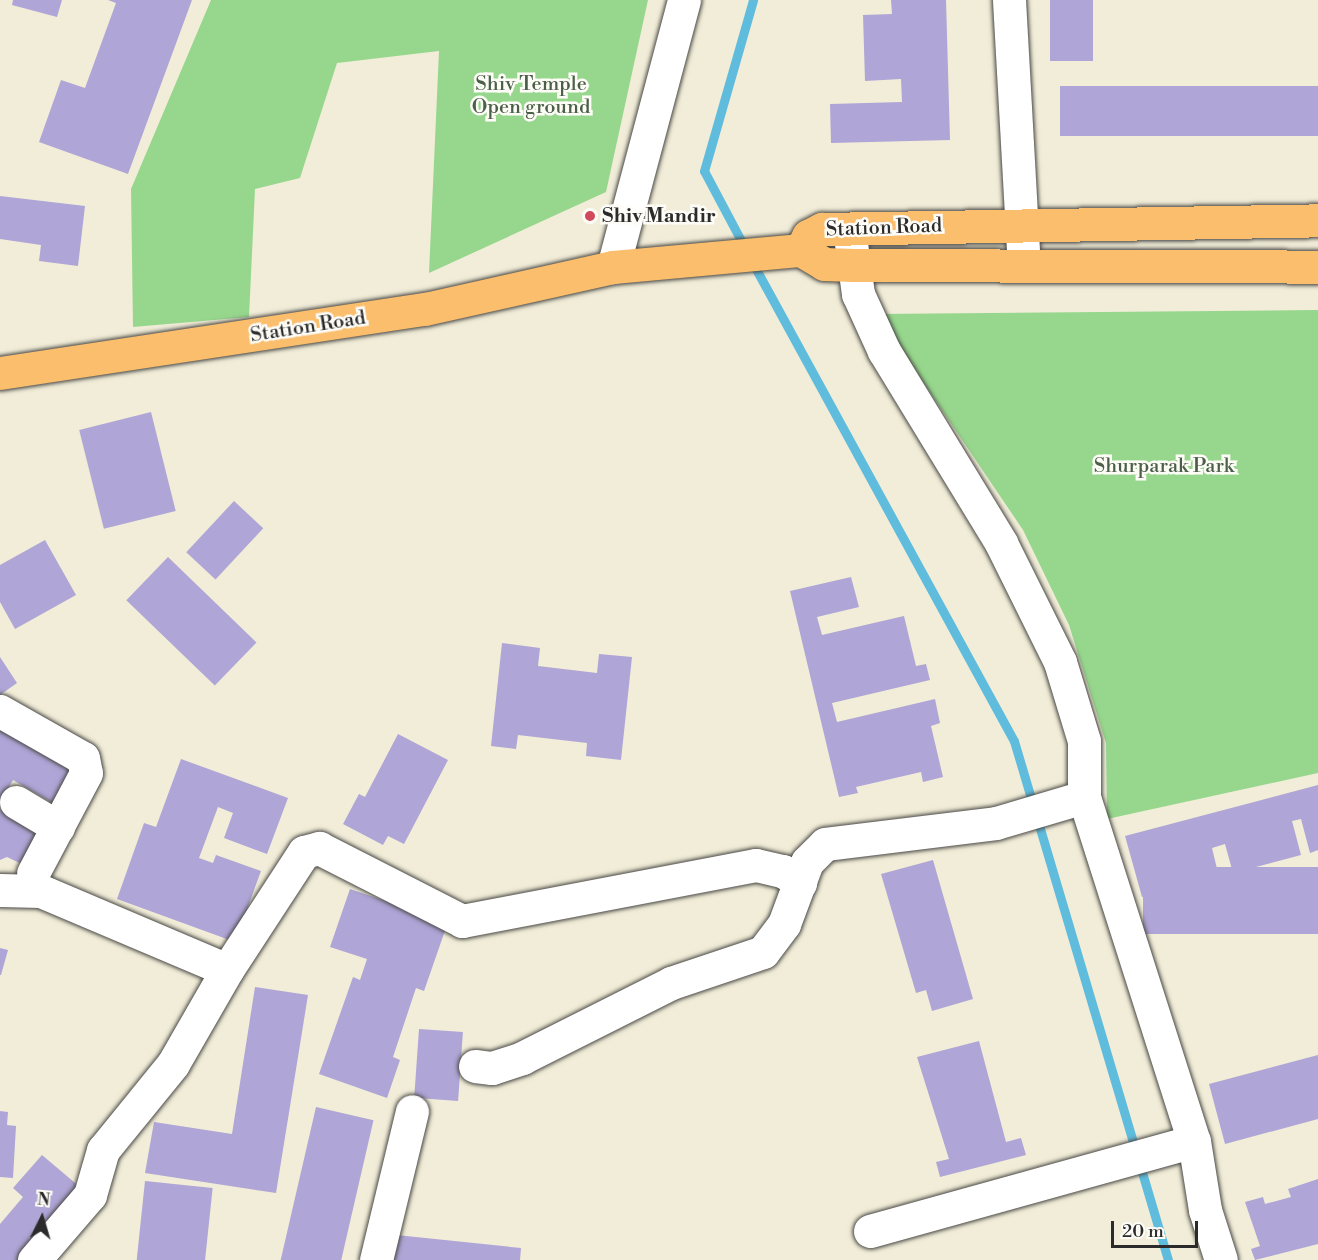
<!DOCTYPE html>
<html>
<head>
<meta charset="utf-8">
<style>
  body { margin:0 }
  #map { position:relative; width:1318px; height:1260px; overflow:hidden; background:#f1edd8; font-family:"Libre Bodoni",serif }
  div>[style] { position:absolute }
  .green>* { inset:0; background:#97d78d }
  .stream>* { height:9px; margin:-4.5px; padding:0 4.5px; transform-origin:4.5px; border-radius:4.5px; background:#5fbcdd }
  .building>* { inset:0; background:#afa5d6; transform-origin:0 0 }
  .roads { filter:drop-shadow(0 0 2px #494845) drop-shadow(0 0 2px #494845) }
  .minor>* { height:33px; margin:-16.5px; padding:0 16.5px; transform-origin:16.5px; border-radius:16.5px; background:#fff }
  .major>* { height:33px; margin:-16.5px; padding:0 16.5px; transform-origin:16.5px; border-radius:16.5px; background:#fabe6d }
  .dots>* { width:16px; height:16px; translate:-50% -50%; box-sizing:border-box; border:3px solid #fdfcf7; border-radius:50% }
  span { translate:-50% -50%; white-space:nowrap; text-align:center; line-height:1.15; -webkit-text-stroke:5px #fdfcf7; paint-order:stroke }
  .park-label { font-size:20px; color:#4b5f48 }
  .poi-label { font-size:20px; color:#2b2b2b; font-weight:700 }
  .left { translate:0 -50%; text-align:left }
  .street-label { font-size:20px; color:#2b2b2b }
  .north { position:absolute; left:12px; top:1188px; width:60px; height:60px; -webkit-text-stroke:4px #fdfcf7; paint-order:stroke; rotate:5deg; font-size:16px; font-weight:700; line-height:24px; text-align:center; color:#2b2b2b }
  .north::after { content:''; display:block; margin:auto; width:21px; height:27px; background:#2b2b2b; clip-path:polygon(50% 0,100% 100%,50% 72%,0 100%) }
  .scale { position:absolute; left:1111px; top:1221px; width:87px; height:27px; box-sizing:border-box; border:3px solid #2b2b2b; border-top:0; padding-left:8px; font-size:18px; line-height:21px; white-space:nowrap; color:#2b2b2b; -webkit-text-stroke:4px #fdfcf7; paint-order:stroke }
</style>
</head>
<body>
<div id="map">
  <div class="green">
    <i style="clip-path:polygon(211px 0,648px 0,606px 192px,429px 273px,439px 51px,337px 63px,300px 178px,255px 189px,249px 317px,133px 327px,131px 189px)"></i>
    <i style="clip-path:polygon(1318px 310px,1318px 773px,1107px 819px,1106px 743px,1069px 625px,1023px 530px,877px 314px)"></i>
  </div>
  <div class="stream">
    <i style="left:745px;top:248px;width:87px;rotate:-118deg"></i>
    <i style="left:704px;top:171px;width:178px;rotate:-74deg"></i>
    <i style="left:751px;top:260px;width:548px;rotate:61.33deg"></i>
    <i style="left:1014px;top:741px;width:541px;rotate:73.47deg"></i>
  </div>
  <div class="building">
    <i style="clip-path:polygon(13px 0,62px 0,57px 17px,12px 5px)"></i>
    <i style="clip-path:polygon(108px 0,192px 0,128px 174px,39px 142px,61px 80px,85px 88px,116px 3px)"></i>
    <i style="clip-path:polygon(891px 0,946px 0,950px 140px,831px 143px,830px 104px,902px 102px,901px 79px,865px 81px,863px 15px,892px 14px)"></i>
    <i style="left:1050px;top:0;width:43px;height:61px"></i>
    <i style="left:1318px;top:86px;width:50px;height:258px;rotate:90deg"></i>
    <i style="clip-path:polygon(0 196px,85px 206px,78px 266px,39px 261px,41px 245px,0 239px)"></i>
    <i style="left:151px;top:412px;width:102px;height:74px;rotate:76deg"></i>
    <i style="left:234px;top:501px;width:40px;height:70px;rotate:43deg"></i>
    <i style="clip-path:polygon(45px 540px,76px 595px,15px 629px,0 602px,0 565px)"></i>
    <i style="left:168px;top:557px;width:123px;height:60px;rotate:44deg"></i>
    <i style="clip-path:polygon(851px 577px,859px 607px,817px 617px,822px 635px,904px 616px,916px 666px,926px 664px,930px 680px,832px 703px,837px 722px,935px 699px,940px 723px,931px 726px,943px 777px,923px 782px,921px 772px,856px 787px,858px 793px,839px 797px,790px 591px)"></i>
    <i style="clip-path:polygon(502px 643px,540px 648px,538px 666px,597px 673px,599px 654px,632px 657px,621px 760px,586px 756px,587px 743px,518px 735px,516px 749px,491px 746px)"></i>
    <i style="clip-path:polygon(0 657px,17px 683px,0 695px)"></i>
    <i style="clip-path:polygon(0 719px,80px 769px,56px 805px,13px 780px,0 803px)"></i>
    <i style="clip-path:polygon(398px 734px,448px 760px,404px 844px,388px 836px,383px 845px,343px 824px,359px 794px,365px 797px)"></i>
    <i style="clip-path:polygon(181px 759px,288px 798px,267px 854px,224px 838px,233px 813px,218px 807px,199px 858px,213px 863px,216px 855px,261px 871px,235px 942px,117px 899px,144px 823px,156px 827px)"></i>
    <i style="clip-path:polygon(1318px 785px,1318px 850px,1310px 853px,1301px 819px,1292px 821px,1301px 855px,1233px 873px,1225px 844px,1212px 848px,1219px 877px,1142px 897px,1125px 836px)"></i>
    <i style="clip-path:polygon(0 809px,43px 832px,26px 866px,7px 857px,0 860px)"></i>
    <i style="clip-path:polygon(933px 860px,973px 999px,932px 1011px,926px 990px,916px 993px,881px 874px)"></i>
    <i style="left:1318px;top:867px;width:67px;height:175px;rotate:90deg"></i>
    <i style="clip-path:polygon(350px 889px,448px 922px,424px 991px,416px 988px,393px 1057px,400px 1060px,387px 1098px,319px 1074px,353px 977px,360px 980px,367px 959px,330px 947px)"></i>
    <i style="clip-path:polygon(0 948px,8px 950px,1px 975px,0 975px)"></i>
    <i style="clip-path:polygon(255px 987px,308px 995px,276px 1193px,145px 1173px,154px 1122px,232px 1134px)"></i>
    <i style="left:419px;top:1029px;width:44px;height:69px;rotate:4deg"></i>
    <i style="clip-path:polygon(979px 1041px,1006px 1142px,1021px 1138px,1026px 1155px,940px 1177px,936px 1162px,949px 1159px,917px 1057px)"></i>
    <i style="clip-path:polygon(1318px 1055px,1318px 1119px,1225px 1144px,1209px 1084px)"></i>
    <i style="left:316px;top:1107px;width:59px;height:157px;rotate:13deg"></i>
    <i style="clip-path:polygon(0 1111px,8px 1112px,7px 1125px,16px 1126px,13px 1178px,0 1177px)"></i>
    <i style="clip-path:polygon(42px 1155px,81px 1188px,18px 1260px,0 1260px,0 1224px,23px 1197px,13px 1188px)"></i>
    <i style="clip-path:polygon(1318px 1179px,1318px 1244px,1255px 1260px,1251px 1249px,1260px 1246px,1245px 1202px,1263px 1197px,1265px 1204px,1291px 1197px,1288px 1189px)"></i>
    <i style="left:145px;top:1181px;width:68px;height:80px;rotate:6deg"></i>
    <i style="clip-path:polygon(377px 1233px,521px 1248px,520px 1260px,374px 1260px)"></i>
  </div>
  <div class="roads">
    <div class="minor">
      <i style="left:1009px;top:0;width:266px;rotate:86.8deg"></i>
      <i style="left:849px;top:229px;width:66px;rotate:82.1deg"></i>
      <i style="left:858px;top:294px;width:63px;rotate:65.5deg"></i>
      <i style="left:884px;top:351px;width:225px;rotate:58.6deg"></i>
      <i style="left:1001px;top:543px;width:133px;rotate:63.6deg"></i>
      <i style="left:1060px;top:662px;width:83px;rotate:73.1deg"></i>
      <i style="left:1084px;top:741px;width:56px;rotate:90deg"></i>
      <i style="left:1084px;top:797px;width:361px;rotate:72.3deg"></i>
      <i style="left:1194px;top:1141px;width:70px;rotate:80.9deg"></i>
      <i style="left:1205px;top:1210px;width:52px;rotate:72.3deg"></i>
      <i style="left:613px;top:267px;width:276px;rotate:-75.1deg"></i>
      <i style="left:0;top:711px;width:95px;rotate:29.5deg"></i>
      <i style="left:83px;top:758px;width:15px;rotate:79deg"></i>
      <i style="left:86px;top:773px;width:113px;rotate:117.9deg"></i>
      <i style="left:16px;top:802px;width:49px;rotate:30.8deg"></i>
      <i style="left:0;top:890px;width:41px;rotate:1.4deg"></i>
      <i style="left:41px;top:891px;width:202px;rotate:23deg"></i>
      <i style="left:227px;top:970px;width:108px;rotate:119.9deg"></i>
      <i style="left:173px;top:1064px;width:111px;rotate:129.1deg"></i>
      <i style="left:103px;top:1150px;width:47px;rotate:106.1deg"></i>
      <i style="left:90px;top:1195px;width:86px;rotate:130.7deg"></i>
      <i style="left:227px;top:970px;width:141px;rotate:-56.9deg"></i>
      <i style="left:304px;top:852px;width:16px;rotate:-15deg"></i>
      <i style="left:319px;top:848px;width:161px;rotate:27deg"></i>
      <i style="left:462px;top:921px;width:299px;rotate:-10.8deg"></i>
      <i style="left:756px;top:865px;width:28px;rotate:13deg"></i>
      <i style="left:783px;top:871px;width:21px;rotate:35deg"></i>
      <i style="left:475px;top:1066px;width:17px;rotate:7deg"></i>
      <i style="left:492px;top:1068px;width:32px;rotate:-18deg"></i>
      <i style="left:522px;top:1058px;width:167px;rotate:-26.7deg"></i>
      <i style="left:671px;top:983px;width:97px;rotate:-18.6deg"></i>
      <i style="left:763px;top:952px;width:35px;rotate:-53deg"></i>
      <i style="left:784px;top:924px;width:66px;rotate:-69.6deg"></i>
      <i style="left:807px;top:862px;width:25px;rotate:-45deg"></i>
      <i style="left:825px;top:844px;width:172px;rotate:-7deg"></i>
      <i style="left:996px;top:823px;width:92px;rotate:-16.5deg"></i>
      <i style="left:870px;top:1231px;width:336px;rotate:-15.5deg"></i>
      <i style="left:376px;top:1260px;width:153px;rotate:-76.4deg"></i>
    </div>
    <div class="major">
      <i style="left:801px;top:250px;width:16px;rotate:-63deg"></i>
      <i style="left:808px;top:236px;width:16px;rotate:-27deg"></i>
      <i style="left:822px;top:229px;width:496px;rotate:-1deg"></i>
      <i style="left:801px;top:250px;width:27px;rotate:31deg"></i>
      <i style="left:824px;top:264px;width:30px;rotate:2deg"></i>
      <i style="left:854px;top:265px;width:464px;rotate:0.2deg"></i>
      <i style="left:0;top:373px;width:430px;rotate:-8.6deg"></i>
      <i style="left:425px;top:309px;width:193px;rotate:-12.6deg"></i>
      <i style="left:613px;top:267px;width:189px;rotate:-5.2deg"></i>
    </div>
  </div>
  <div class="dots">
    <i style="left:590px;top:216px;background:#d1495b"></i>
  </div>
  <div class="park-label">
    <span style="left:531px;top:96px">Shiv Temple<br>Open ground</span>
    <span style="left:1164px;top:466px">Shurparak Park</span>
  </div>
  <div class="poi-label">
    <span class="left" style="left:602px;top:216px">Shiv Mandir</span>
  </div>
  <div class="street-label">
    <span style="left:884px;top:228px;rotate:-2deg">Station Road</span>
    <span style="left:308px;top:327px;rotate:-9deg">Station Road</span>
  </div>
  <div class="north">N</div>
  <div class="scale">20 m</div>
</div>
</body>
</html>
